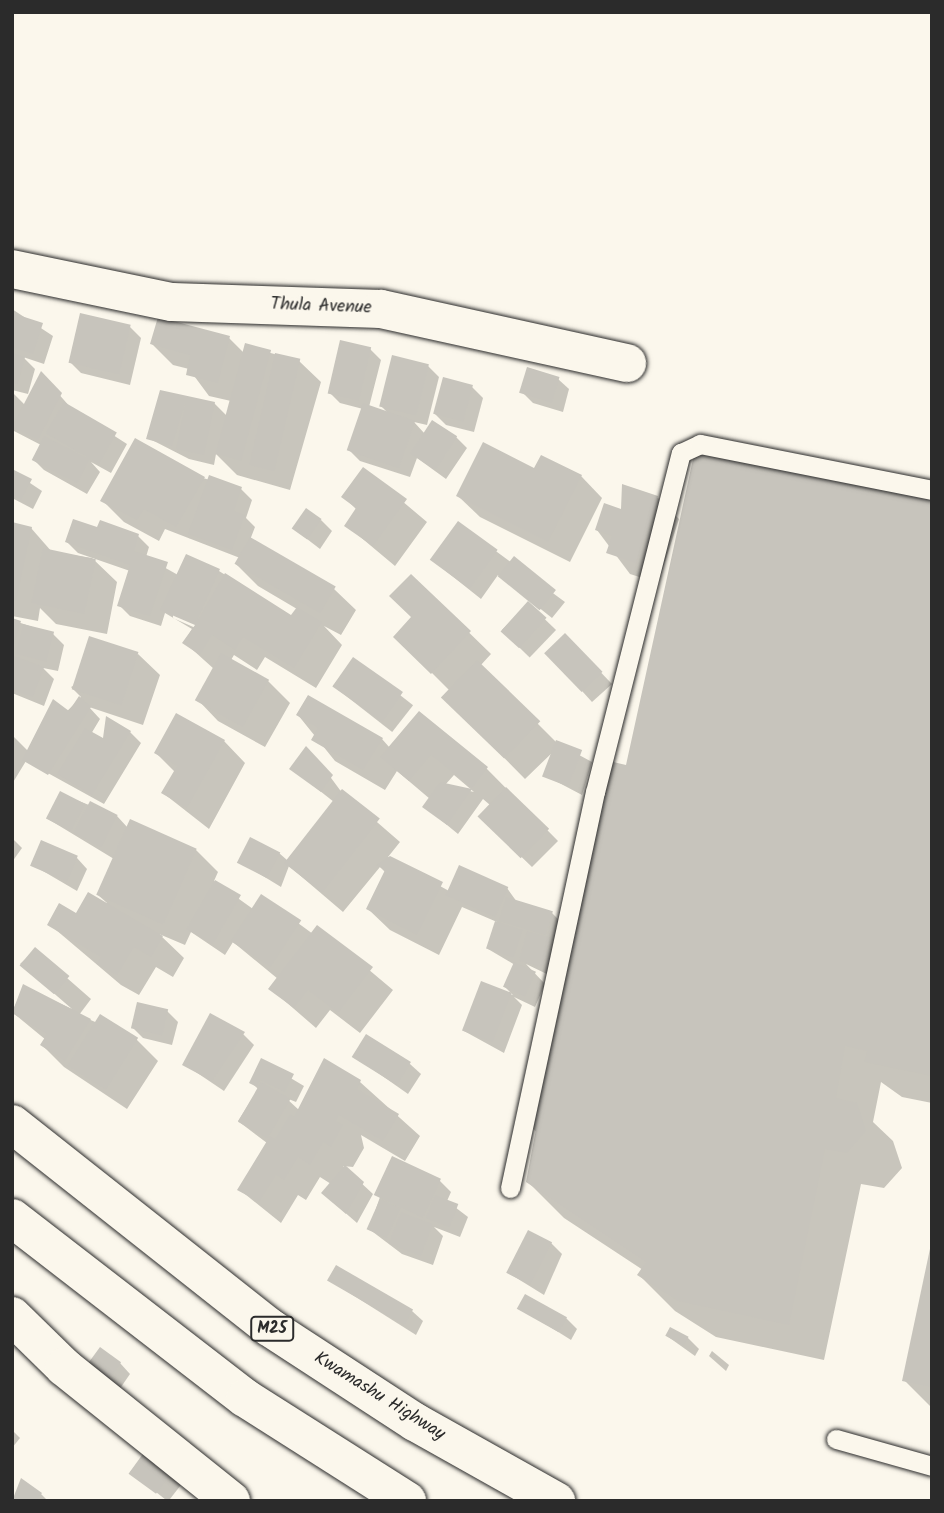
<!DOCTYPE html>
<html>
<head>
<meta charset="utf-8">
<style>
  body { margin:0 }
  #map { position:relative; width:944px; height:1513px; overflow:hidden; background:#fbf7ec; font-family:Kalam,sans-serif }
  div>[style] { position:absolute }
  .shadow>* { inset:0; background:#0003; transform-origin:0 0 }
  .building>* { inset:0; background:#c7c4bc; transform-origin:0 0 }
  .roads { filter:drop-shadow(0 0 2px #2b2b2b) drop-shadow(0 0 2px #2b2b2b) }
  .service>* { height:19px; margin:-9.5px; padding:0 9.5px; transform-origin:9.5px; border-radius:9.5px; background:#fbf7ec }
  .minor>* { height:38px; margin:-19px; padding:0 19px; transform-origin:19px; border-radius:19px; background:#fbf7ec }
  .primary>* { height:38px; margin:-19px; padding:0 19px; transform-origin:19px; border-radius:19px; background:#fbf7ec }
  span { translate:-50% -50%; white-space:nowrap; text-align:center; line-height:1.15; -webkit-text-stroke:5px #fbf7ec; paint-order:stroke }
  .shield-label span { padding:2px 5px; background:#fbf7ec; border:2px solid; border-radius:5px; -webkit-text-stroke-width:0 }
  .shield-label { font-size:16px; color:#2b2b2b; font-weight:700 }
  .street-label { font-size:18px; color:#2b2b2b }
  .frame { position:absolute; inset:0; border:14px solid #2b2b2b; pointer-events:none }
</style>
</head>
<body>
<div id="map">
  <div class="shadow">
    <i style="clip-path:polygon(12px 309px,53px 336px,44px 364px,23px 357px,35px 369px,28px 394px,12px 390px)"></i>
    <i style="clip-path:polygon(130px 327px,141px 338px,130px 385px,81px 373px,70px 362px)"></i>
    <i style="clip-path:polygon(229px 338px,244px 353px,246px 346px,299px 361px,321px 382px,290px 490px,237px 475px,216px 454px,214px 465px,189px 459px,148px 438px,161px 392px,214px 403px,227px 416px,231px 401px,209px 396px,189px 369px,173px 365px,152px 344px)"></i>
    <i style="clip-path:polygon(370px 349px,381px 360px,369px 407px,389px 414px,381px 406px,428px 366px,439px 377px,427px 425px,414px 422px,425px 434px,456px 437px,467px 448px,446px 479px,417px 458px,410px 477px,360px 461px,349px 450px,363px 409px,340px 403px,329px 392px)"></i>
    <i style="clip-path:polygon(41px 374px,71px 408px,127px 444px,111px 473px,91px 462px,100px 472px,87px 494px,44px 470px,33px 459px,41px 445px,12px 430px,12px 392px,25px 405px)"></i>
    <i style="clip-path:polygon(558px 379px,569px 389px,563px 412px,533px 403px,522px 392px)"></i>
    <i style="clip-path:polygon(472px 387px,483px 398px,474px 432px,446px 425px,435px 414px)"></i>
    <i style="clip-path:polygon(364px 469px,427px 522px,395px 566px,346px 525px,357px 510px,343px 496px)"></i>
    <i style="clip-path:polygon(12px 471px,42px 491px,33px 509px,12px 498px)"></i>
    <i style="clip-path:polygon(581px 476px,602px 498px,570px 562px,480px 517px,458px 496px)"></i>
    <i style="clip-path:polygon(evenodd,203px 478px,241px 489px,252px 500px,246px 518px,255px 527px,250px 540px,334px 589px,356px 610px,341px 635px,324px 626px,342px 645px,316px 688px,265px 657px,257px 670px,234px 655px,231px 660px,268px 681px,290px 703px,265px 747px,218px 721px,197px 699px,214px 669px,184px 642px,192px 629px,165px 613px,161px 626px,130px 616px,119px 605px,130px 571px,78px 553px,67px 542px,98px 529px,138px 536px,149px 547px,146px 557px,178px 575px,219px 571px,292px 617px,297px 609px,258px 586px,236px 564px,240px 558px,165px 529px,159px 541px,124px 522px,102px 500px,203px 478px,173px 614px,202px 626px,200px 630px,173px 618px,173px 614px)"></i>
    <i style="clip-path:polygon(657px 497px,679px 519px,658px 583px,630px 574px,597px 530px)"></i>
    <i style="clip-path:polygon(932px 501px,932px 1103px,902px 1097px,881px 1082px,873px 1122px,893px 1141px,902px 1168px,884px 1188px,861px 1184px,824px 1360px,716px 1337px,675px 1311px,639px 1275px,643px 1270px,564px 1218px,528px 1182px,537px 1133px,531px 1126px,627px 767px)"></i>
    <i style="clip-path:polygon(321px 520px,332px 531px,320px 549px,294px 529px)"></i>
    <i style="clip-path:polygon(12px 524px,31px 528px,52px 552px,92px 558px,117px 582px,107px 634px,56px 624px,40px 608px,38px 621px,12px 616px)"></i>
    <i style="clip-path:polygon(459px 524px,565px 602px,552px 618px,498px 575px,481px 599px,432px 560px)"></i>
    <i style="clip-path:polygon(411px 576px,491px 654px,480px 666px,557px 743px,592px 762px,582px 795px,546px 776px,555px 750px,525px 779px,443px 696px,449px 690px,417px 658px)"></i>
    <i style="left:528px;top:603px;width:39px;height:38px;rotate:44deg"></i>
    <i style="clip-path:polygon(12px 620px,53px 634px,64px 645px,58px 671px,43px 668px,54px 679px,44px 706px,12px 693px)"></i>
    <i style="clip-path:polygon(565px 635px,612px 684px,592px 702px,582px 691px)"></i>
    <i style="clip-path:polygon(138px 654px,160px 675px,143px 725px,89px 707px,100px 719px,91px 734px,104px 741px,130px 732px,141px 743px,104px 804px,26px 761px,12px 784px,12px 735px,28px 751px,81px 697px,71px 687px)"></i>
    <i style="left:354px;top:659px;width:75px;height:34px;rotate:38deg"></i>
    <i style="clip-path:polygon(evenodd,419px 714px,487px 769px,558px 841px,532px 867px,479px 816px,490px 805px,483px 799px,458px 834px,425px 807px,430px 799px,397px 771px,385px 790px,335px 761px,298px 715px,382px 739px,390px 748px,419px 714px,454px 775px,474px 792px,445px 785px,454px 775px)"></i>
    <i style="clip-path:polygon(224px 741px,245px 763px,209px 829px,163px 793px,175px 772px,156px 753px)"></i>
    <i style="clip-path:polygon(317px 759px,340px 790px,400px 842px,388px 857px,449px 891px,507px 888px,517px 902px,552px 913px,563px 924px,553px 977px,526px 964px,545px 984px,535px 1007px,514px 997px,522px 1005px,504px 1053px,464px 1031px,482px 984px,513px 995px,504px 986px,515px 965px,488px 949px,497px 922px,462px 907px,439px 955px,390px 930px,368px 909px,386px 873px,380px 867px,343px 912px,289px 866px,281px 887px,240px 862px,279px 853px,287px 860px,334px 802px,292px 769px)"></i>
    <i style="clip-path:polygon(61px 794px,117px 816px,128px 828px,196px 850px,218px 872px,214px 881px,253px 909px,261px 896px,313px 934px,318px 927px,393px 990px,360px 1033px,330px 1010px,316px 1028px,271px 989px,278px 979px,233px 942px,225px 955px,191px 932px,185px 945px,159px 934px,184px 958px,173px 977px,156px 967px,139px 995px,121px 985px,49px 924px,107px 903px,98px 895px,114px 859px,48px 819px)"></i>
    <i style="clip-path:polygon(12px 838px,22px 848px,12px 862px)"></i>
    <i style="clip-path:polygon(77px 858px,87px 869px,77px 891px,31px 864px)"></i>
    <i style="clip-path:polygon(35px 950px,91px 999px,79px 1015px,137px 1040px,158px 1061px,127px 1109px,64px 1067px,42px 1045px,46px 1040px,12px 1012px,24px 987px,72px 1009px,20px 964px)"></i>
    <i style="clip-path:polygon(167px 1011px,178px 1022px,172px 1045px,143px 1038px,132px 1027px)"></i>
    <i style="clip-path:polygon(243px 1034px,254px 1045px,224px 1091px,184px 1064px)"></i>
    <i style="clip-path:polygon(354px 1056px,410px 1064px,421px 1074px,408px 1094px)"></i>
    <i style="clip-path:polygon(325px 1060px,360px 1082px,420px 1136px,405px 1161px,361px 1135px,364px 1148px,353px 1167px,343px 1166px,373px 1194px,357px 1223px,334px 1203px,331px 1184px,320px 1177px,306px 1200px,298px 1195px,281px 1223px,240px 1190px,267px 1143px,238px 1121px,258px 1089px,251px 1082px,262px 1061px,304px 1086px,296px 1102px,286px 1098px,300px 1111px)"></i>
    <i style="clip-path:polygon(393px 1159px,440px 1181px,451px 1192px,447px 1201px,468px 1217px,460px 1237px,434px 1227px,443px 1236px,433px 1265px,402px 1254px,369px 1229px)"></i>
    <i style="clip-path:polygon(551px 1243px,562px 1254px,544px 1295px,510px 1274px)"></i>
    <i style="clip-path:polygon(932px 1247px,932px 1408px,904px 1380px)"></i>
    <i style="clip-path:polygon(329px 1280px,412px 1311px,423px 1321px,416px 1335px)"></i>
    <i style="clip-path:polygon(520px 1308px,566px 1318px,577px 1329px,571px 1340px)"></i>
    <i style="clip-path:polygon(667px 1336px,688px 1338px,699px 1349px,695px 1356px)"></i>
    <i style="clip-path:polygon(712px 1351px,729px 1365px,726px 1371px,709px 1356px)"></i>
    <i style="clip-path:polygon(120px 1363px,130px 1374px,119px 1390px,100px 1376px)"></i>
    <i style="clip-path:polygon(12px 1430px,20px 1438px,12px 1448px)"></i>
    <i style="left:145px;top:1453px;width:48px;height:24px;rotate:38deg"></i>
    <i style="clip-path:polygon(21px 1480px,41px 1494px,48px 1501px,14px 1501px)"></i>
  </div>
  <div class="building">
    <i style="clip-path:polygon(12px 313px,43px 323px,33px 354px,12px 347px)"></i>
    <i style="left:80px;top:313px;width:52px;height:51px;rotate:13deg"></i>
    <i style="clip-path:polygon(158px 317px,230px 336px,218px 383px,186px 375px,190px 355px,150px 344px)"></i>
    <i style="left:340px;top:340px;width:32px;height:55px;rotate:13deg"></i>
    <i style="left:245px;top:343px;width:27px;height:115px;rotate:15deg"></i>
    <i style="clip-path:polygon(12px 353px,25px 357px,18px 384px,12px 383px)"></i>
    <i style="left:275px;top:353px;width:26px;height:115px;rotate:13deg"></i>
    <i style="left:392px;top:355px;width:38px;height:53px;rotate:14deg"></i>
    <i style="left:527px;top:367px;width:34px;height:27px;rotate:17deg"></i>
    <i style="clip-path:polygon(41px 371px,62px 393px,38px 440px,12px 427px)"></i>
    <i style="left:443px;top:377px;width:31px;height:38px;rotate:15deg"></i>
    <i style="clip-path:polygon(160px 390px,215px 402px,204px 455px,176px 449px,186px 400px,172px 446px,146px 439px)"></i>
    <i style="left:64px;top:402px;width:61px;height:36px;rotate:30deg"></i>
    <i style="left:363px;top:403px;width:55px;height:50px;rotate:19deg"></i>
    <i style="left:432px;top:420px;width:30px;height:40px;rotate:33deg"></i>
    <i style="left:44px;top:436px;width:51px;height:27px;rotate:27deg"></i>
    <i style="clip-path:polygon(135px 438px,205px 477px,176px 527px,144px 509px,137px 520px,100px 501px)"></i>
    <i style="clip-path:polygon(483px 442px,534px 468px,541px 455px,582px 475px,548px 542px,456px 496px)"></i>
    <i style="clip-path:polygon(695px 450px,932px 500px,932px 1076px,864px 1062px,867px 1051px,845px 1046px,836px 1098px,857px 1103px,866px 1131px,847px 1153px,825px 1149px,789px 1325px,678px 1301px,637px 1275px,646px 1262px,526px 1182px,536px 1129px,529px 1127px,609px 761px,626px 765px)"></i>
    <i style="clip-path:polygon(363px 467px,407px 499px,373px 546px,344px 526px,356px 508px,341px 497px)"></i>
    <i style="clip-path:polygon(12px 469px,32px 479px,21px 500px,12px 495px)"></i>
    <i style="clip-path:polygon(209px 475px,242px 487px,234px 511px,245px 515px,232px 550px,188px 534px)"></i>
    <i style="clip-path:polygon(622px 484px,658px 496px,636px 563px,606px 553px,612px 536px,595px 530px,604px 503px,621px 509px)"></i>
    <i style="left:306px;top:508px;width:19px;height:25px;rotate:35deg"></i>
    <i style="clip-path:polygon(73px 519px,97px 527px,100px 520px,139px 534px,134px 551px,168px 562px,150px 616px,117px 606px,130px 565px,65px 542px)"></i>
    <i style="left:458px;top:521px;width:49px;height:48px;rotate:36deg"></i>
    <i style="clip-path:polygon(12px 522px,32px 527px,16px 601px,12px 600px)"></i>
    <i style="left:250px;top:537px;width:99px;height:31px;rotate:30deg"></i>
    <i style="left:43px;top:548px;width:54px;height:56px;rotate:12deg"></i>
    <i style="clip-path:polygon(186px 554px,220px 569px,196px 623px,225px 573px,291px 615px,297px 607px,322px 622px,294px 668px,243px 637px,235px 650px,212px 635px,200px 655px,182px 643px,195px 625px,160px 610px)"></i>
    <i style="left:514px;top:556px;width:54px;height:26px;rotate:39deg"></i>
    <i style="clip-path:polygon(411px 574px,471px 631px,431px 674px,393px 637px,411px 617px,389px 596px)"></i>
    <i style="left:528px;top:601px;width:25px;height:41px;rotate:42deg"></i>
    <i style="clip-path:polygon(12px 618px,21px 621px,13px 647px,12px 646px)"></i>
    <i style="left:23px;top:624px;width:32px;height:31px;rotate:14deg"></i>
    <i style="left:565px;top:633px;width:54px;height:29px;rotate:46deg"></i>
    <i style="left:89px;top:636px;width:52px;height:56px;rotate:18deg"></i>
    <i style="left:221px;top:653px;width:55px;height:54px;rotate:29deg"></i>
    <i style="clip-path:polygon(14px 656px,44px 667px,33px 697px,12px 690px)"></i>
    <i style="left:353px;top:657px;width:61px;height:36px;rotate:35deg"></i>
    <i style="left:477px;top:660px;width:88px;height:52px;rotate:44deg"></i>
    <i style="clip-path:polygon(308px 695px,383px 738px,363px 770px,311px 740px,318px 728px,296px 715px)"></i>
    <i style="clip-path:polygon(79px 696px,91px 707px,48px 775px,22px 760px,53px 699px,69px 711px)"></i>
    <i style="clip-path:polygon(419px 711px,488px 767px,472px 788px,431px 755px,409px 781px,380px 757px)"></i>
    <i style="clip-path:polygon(176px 713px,225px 740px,187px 808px,161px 793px,177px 766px,154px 753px)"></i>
    <i style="clip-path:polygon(106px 716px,131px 731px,92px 795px,57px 774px,85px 728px,103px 738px)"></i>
    <i style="left:556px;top:740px;width:28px;height:39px;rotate:21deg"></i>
    <i style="clip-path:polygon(306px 746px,333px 775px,321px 792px,289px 769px)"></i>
    <i style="clip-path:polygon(440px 782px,472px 789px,447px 825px,422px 807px)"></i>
    <i style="left:506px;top:787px;width:60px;height:41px;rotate:44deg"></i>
    <i style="left:342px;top:789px;width:48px;height:94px;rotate:38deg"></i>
    <i style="left:60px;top:791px;width:28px;height:31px;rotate:27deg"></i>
    <i style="left:90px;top:801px;width:31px;height:36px;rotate:27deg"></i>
    <i style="left:130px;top:819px;width:73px;height:83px;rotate:24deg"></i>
    <i style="left:250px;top:837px;width:34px;height:29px;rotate:27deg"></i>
    <i style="left:41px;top:840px;width:40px;height:28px;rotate:23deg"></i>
    <i style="clip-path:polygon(390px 856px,443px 882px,417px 935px,366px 909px,385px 870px,376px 865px)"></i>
    <i style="left:459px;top:865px;width:54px;height:33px;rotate:24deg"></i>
    <i style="left:215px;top:880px;width:30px;height:57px;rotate:30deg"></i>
    <i style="clip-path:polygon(88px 892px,163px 936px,151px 957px,134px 947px,117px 975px,97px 964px,101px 957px,47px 925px,59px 903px,76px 913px)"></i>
    <i style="left:261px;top:894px;width:48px;height:56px;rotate:33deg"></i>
    <i style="left:506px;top:897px;width:49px;height:25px;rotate:17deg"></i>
    <i style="left:495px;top:921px;width:29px;height:29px;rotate:18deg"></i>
    <i style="clip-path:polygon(317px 925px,373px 967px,338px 1013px,308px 990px,294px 1008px,268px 989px)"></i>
    <i style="left:527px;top:931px;width:24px;height:31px;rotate:15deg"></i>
    <i style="left:35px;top:947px;width:45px;height:24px;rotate:40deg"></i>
    <i style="left:514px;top:962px;width:24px;height:27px;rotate:24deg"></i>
    <i style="left:481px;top:981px;width:33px;height:53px;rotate:21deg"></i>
    <i style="clip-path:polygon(23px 984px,91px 1019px,65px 1061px,40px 1045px,47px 1034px,12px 1013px)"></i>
    <i style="left:137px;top:1002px;width:32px;height:27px;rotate:13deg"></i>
    <i style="clip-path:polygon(210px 1013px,245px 1032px,212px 1081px,182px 1065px)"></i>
    <i style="left:100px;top:1014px;width:45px;height:61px;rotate:32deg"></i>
    <i style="left:366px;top:1034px;width:53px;height:27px;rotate:32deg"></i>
    <i style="clip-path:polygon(261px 1058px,294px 1074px,285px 1092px,260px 1080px,257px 1087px,249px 1083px)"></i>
    <i style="clip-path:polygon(324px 1058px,361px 1080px,357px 1089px,399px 1114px,383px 1141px,339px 1115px,336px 1121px,343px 1125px,331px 1147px,323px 1142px,310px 1165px,298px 1157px,284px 1180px,276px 1175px,259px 1202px,237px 1190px,270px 1136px,275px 1139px,290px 1114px,294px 1117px)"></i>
    <i style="left:261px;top:1082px;width:34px;height:46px;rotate:30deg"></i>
    <i style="left:392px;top:1156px;width:54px;height:43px;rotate:25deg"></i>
    <i style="clip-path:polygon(345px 1165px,364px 1182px,346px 1214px,321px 1193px)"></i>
    <i style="left:435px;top:1195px;width:25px;height:25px;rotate:21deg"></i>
    <i style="left:380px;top:1199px;width:22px;height:33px;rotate:24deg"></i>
    <i style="left:401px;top:1212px;width:34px;height:34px;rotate:21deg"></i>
    <i style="left:528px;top:1230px;width:27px;height:48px;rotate:27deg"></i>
    <i style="clip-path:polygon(931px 1244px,932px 1244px,932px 1387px,902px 1381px)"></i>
    <i style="left:336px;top:1265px;width:89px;height:18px;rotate:30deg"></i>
    <i style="left:525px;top:1294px;width:48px;height:17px;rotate:29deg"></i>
    <i style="left:670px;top:1327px;width:21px;height:10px;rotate:28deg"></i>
    <i style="left:100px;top:1347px;width:26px;height:22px;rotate:36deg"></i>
    <i style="left:145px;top:1451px;width:34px;height:28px;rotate:36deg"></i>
    <i style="clip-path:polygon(21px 1478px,42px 1493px,36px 1501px,12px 1501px)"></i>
  </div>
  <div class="roads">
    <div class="service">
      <i style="left:510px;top:1188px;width:405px;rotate:-77.9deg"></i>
      <i style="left:595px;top:792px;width:350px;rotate:-75.8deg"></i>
      <i style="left:681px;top:453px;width:21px;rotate:-25deg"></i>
      <i style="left:700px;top:444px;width:237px;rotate:11.2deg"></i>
      <i style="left:836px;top:1439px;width:100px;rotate:15.7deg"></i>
    </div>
    <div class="minor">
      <i style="left:12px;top:269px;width:163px;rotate:11.7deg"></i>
      <i style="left:172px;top:302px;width:209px;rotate:1.9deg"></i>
      <i style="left:381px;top:309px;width:252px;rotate:12.4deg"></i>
      <i style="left:12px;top:1316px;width:73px;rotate:44.4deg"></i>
      <i style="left:64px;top:1367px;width:214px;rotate:38.7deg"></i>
    </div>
    <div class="primary">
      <i style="left:12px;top:1124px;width:328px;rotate:38.3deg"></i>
      <i style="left:269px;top:1327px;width:174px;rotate:33.1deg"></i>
      <i style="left:415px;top:1422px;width:162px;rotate:29.3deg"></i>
      <i style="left:12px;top:1218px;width:294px;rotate:37.7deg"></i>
      <i style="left:245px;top:1398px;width:192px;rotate:32.4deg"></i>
    </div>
  </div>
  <div class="shield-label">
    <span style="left:272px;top:1329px">M25</span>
  </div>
  <div class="street-label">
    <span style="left:321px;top:307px;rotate:2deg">Thula Avenue</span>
    <span style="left:379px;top:1397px;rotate:32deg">Kwamashu Highway</span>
  </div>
  <div class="frame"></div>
</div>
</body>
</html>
